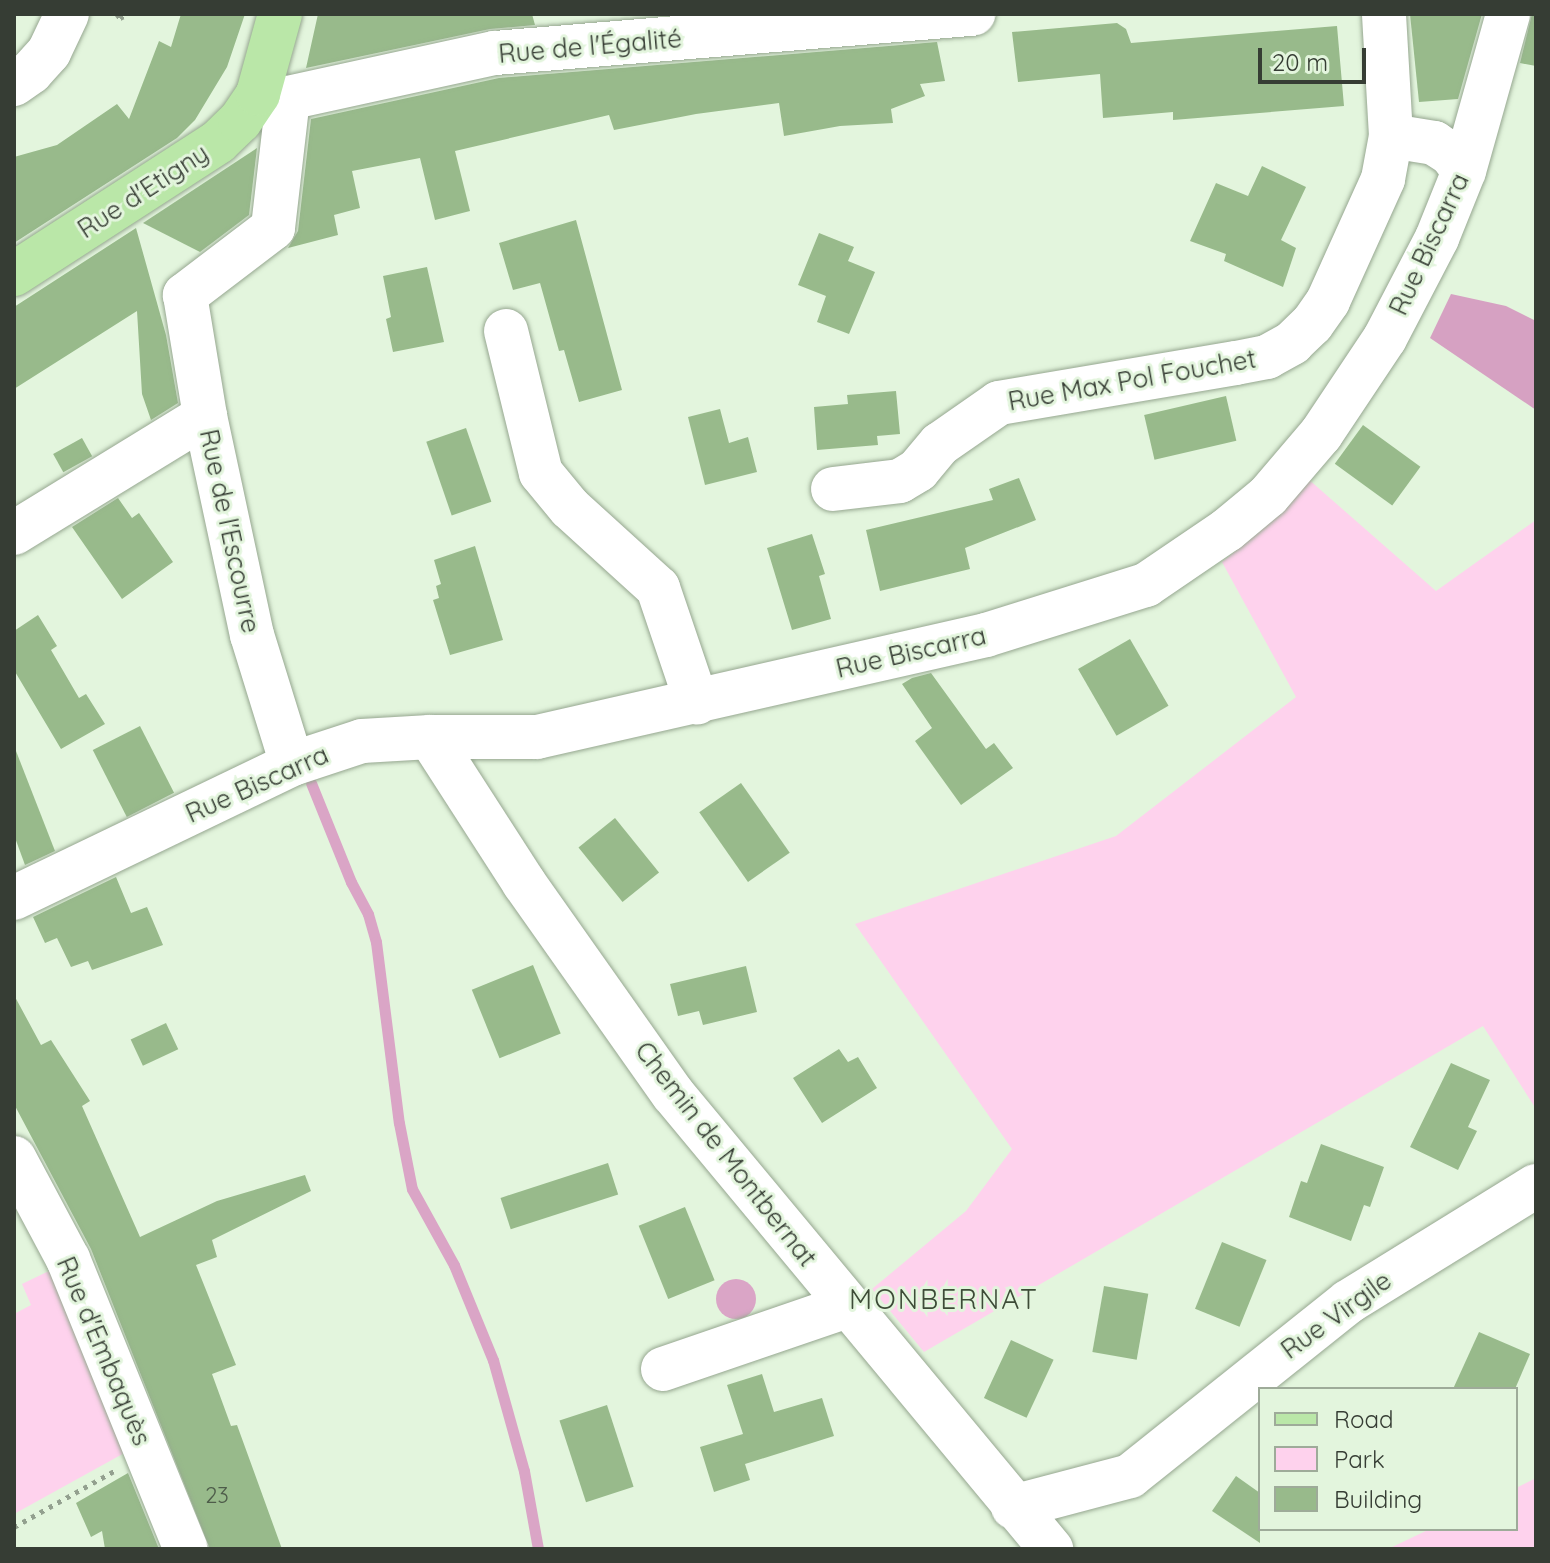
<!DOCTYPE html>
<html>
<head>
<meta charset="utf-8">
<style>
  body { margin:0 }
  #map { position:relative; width:1550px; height:1563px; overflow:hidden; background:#e3f5dd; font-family:Quicksand,sans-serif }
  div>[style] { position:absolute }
  .green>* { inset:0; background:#fed2ed }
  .forest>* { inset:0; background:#d6a1c2 }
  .water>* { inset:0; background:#daa5c6 }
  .round { border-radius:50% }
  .stream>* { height:11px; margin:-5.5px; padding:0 5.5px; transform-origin:5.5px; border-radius:5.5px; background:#daa5c6 }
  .building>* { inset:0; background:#98ba8b; transform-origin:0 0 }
  .path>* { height:5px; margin-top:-2.5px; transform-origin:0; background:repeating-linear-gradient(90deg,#93a08f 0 4px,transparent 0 10px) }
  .roads { filter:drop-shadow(0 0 2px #96a790) drop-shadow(0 0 2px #96a790) }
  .minor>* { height:44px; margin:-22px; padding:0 22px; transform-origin:22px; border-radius:22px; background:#fff }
  .major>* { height:44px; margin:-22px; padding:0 22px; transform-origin:22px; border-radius:22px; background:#bae7a8 }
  span { translate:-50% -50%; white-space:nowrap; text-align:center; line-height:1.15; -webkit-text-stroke:6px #e3f5dd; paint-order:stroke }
  .number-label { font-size:22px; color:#4e5c4a }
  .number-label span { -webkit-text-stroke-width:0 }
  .street-label { font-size:26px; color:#363d34 }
  .neighbourhood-label { font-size:28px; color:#3d4b37; letter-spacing:2px }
  .frame { position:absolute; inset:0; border:16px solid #363d34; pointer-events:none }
  .legend { position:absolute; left:1258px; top:1387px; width:260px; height:144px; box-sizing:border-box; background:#e3f5dd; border:2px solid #9eab99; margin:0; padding:10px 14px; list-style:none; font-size:24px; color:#363d34 }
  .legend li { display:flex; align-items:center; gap:16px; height:40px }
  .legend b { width:40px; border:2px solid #9eab99 }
  .scale { position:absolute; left:1258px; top:48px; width:108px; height:36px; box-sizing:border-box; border:4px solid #363d34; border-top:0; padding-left:10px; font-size:24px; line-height:28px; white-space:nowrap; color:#363d34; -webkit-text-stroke:6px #e3f5dd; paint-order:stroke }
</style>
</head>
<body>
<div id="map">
  <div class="green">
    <i style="clip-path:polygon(1307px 478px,1436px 591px,1536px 520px,1536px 1109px,1483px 1026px,924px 1352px,872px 1289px,966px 1211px,1012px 1149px,855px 924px,1116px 836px,1296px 697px,1222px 562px,1267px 525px)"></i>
    <i style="clip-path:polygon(53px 1269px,128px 1451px,14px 1514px,14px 1314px,31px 1305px,22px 1284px)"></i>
    <i style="clip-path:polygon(1536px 1478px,1536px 1549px,1388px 1549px,1430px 1529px,1516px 1529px,1516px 1488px)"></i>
  </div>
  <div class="forest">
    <i style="clip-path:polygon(1451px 294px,1506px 306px,1536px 321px,1536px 410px,1430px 338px)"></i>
  </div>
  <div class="water">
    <i class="round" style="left:716px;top:1279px;width:40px;height:40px"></i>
  </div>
  <div class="stream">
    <i style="left:311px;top:783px;width:107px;rotate:68deg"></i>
    <i style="left:351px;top:882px;width:36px;rotate:62deg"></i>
    <i style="left:368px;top:914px;width:29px;rotate:74deg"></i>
    <i style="left:376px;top:942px;width:182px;rotate:82.8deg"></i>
    <i style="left:399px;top:1123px;width:67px;rotate:78.9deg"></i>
    <i style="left:412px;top:1189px;width:87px;rotate:61.1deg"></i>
    <i style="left:454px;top:1265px;width:103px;rotate:67.7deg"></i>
    <i style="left:493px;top:1360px;width:115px;rotate:74.4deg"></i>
    <i style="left:524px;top:1471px;width:79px;rotate:79.8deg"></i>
  </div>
  <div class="building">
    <i style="clip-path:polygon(181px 14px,245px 14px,227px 67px,195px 120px,177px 138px,14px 243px,14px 157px,57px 145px,117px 104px,129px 119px,159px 41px,171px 47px)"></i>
    <i style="clip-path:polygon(318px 14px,532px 14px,535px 25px,490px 29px,306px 68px)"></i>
    <i style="clip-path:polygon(1410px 14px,1482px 14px,1458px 99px,1419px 102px)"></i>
    <i style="clip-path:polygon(1532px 14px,1536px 14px,1536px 66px,1520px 63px)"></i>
    <i style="clip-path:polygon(1117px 23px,1126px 29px,1131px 43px,1337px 26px,1344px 106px,1173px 120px,1173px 112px,1103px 118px,1100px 74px,1018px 82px,1012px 32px)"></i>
    <i style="clip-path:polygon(937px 42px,945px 81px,920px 84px,925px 96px,891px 109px,893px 123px,840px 126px,784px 136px,779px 103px,696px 114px,614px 130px,609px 115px,455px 151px,470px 211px,435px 220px,420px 158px,352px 171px,360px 208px,334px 215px,338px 235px,288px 248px,298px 231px,311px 119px,499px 78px)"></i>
    <i style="clip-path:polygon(257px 148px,249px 215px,200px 252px,143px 223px)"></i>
    <i style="clip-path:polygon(1262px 166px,1306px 187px,1281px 240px,1296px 248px,1283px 287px,1224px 261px,1226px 254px,1190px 241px,1216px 183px,1248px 196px)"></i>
    <i style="clip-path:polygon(576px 220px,622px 390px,579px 402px,564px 350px,559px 351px,540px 283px,513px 290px,499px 243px)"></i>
    <i style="clip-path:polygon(136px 228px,166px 335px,178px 403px,151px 420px,142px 394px,137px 311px,14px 389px,14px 307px)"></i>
    <i style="clip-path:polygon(819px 233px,854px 247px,848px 261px,875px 272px,849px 334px,817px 322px,826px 296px,798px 285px)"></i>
    <i style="clip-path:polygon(427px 267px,444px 342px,393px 352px,386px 319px,391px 317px,383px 276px)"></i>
    <i style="clip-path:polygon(896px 391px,900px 434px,877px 436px,878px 445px,817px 450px,814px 407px,848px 404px,847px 395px)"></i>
    <i style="left:1226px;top:396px;width:46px;height:84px;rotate:77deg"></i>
    <i style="clip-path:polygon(720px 409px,729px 443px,748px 437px,757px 472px,705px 485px,688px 417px)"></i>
    <i style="left:1363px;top:425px;width:71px;height:48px;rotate:36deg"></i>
    <i style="left:466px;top:428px;width:78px;height:42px;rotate:71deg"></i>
    <i style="left:82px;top:438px;width:21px;height:33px;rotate:61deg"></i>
    <i style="clip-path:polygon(1019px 478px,1036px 520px,965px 548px,970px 569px,880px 591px,866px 530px,993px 500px,989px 489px)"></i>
    <i style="clip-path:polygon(118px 498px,132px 518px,139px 513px,173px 562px,122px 599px,72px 527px)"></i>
    <i style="clip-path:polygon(812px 534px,825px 574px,819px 576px,831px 619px,792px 630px,767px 548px)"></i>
    <i style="clip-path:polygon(475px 546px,503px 640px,450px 655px,433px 600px,439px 598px,436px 586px,441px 584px,434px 560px)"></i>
    <i style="clip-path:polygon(38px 615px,57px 646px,51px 650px,79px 698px,86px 694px,105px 724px,61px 749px,14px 670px,14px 631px)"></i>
    <i style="left:1130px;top:639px;width:77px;height:60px;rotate:60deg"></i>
    <i style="clip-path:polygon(931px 673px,986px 749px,994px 743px,1013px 768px,961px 805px,915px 741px,932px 728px,902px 684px,912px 678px)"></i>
    <i style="left:140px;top:726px;width:75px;height:53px;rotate:63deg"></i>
    <i style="clip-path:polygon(16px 751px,55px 851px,25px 865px,14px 835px)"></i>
    <i style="left:741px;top:783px;width:85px;height:51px;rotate:55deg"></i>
    <i style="left:615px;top:818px;width:70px;height:47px;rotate:51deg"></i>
    <i style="clip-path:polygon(116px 877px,131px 913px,147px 907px,163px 945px,92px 970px,88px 961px,71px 967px,57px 938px,45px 943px,33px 917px)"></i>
    <i style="left:533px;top:965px;width:74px;height:66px;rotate:68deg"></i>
    <i style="clip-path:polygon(746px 966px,757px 1012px,703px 1025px,699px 1011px,678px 1016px,670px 984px)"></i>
    <i style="clip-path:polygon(14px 995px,41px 1045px,51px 1040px,90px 1101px,82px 1106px,140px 1237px,217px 1201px,305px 1175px,311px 1191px,212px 1240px,217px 1257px,196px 1265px,236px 1365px,212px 1374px,231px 1426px,237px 1425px,282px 1549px,210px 1549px,91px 1249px,14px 1104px)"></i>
    <i style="left:166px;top:1023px;width:29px;height:39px;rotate:65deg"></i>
    <i style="clip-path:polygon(839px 1049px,848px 1062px,858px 1057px,877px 1088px,822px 1123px,793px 1078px)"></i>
    <i style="clip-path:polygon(1451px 1063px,1490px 1080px,1468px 1127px,1477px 1131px,1458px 1170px,1410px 1147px)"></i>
    <i style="clip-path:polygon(1321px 1144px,1384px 1167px,1370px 1207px,1364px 1205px,1351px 1241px,1289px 1217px,1301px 1181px,1307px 1183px)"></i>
    <i style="left:608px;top:1163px;width:33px;height:113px;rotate:72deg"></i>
    <i style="left:685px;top:1207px;width:79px;height:50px;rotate:68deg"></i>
    <i style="left:1222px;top:1242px;width:48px;height:72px;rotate:22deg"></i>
    <i style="left:1104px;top:1286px;width:45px;height:67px;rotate:10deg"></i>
    <i style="clip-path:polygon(1479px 1332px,1530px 1354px,1515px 1389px,1453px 1389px)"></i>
    <i style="left:1011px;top:1340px;width:47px;height:64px;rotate:25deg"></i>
    <i style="clip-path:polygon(762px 1374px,774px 1412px,822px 1398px,834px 1436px,745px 1464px,750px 1480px,714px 1492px,700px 1447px,743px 1434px,727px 1385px)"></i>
    <i style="left:607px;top:1405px;width:86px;height:50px;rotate:72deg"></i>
    <i style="clip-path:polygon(128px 1473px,159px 1549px,105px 1549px,102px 1531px,91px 1537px,76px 1503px)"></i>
    <i style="clip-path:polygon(1236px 1476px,1260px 1493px,1260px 1543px,1212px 1511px)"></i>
  </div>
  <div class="path">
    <i style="left:117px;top:14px;width:5px;rotate:53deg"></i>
    <i style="left:120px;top:18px;width:9px;rotate:-27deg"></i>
    <i style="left:14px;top:1527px;width:115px;rotate:-29.2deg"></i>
  </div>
  <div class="roads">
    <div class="minor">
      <i style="left:14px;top:84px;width:21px;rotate:-35deg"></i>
      <i style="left:31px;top:72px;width:27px;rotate:-48deg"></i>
      <i style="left:49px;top:52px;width:42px;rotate:-64.7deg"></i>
      <i style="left:258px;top:94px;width:30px;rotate:8deg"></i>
      <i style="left:288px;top:98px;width:212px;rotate:-12.3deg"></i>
      <i style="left:495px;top:53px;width:480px;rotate:-4.7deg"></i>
      <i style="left:288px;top:98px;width:131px;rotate:96.6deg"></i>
      <i style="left:273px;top:228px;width:111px;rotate:142.7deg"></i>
      <i style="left:185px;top:295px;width:123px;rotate:80.6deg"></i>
      <i style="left:205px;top:416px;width:224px;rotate:77.9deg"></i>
      <i style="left:252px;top:635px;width:135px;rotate:72.8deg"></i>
      <i style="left:1391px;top:136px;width:44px;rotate:9.2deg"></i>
      <i style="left:1434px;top:143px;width:20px;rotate:33deg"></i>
      <i style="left:1451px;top:154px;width:21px;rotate:53deg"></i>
      <i style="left:506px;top:331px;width:146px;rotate:76.2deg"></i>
      <i style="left:541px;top:473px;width:45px;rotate:50.4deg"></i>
      <i style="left:570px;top:508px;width:119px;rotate:42.3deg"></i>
      <i style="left:658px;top:588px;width:121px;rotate:71.3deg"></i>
      <i style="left:833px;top:489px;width:67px;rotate:-6.8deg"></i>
      <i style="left:900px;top:481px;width:21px;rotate:-31deg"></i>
      <i style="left:918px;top:470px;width:34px;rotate:-50deg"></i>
      <i style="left:940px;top:444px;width:72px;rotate:-34.8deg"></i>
      <i style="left:999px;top:403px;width:240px;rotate:-9.6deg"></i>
      <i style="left:1236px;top:363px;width:32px;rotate:-11deg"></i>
      <i style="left:1267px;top:357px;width:29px;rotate:-29deg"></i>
      <i style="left:1292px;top:343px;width:28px;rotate:-44deg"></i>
      <i style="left:1312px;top:324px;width:28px;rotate:-55deg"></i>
      <i style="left:1328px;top:301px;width:134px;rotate:-65.7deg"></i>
      <i style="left:1383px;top:179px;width:44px;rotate:-79.5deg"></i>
      <i style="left:1391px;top:136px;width:122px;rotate:-93.3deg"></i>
      <i style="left:14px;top:533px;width:224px;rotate:-31.5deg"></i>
      <i style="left:430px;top:737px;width:174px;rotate:57.2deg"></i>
      <i style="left:524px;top:883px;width:258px;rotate:54.8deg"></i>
      <i style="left:673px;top:1094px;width:592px;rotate:50.28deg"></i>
      <i style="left:14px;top:898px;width:309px;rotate:-25.7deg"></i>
      <i style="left:292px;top:764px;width:74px;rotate:-18.2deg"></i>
      <i style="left:362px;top:741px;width:68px;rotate:-3.4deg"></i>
      <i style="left:430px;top:737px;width:107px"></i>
      <i style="left:537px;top:737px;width:460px;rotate:-12.8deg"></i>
      <i style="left:986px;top:635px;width:168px;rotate:-17.4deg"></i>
      <i style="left:1146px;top:585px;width:98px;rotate:-34.2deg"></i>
      <i style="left:1227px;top:530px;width:53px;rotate:-39.7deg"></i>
      <i style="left:1268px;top:496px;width:82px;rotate:-49.5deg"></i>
      <i style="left:1321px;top:434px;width:115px;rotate:-56.3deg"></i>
      <i style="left:1385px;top:338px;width:113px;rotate:-62.5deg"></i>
      <i style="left:1437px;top:238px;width:72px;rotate:-68.1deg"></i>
      <i style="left:1464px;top:171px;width:163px;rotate:-74.3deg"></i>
      <i style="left:14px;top:1158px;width:115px;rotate:61.9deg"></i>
      <i style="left:68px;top:1259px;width:313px;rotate:67.9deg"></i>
      <i style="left:663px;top:1369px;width:194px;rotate:-18.9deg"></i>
      <i style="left:1013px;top:1507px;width:121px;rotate:-14.8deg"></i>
      <i style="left:1130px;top:1476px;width:279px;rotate:-38.6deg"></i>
      <i style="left:1348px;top:1302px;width:221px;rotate:-31.7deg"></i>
    </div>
    <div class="major">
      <i style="left:14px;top:274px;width:243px;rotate:-32.9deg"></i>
      <i style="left:218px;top:142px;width:30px;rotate:-44deg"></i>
      <i style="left:240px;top:121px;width:32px;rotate:-56deg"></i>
      <i style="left:258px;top:94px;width:83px;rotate:-74.6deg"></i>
    </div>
  </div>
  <div class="number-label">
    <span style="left:217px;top:1496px">23</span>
  </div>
  <div class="street-label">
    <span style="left:590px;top:46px;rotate:-5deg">Rue de l'Égalité</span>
    <span style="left:143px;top:191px;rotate:-33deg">Rue d'Etigny</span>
    <span style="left:1429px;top:244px;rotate:-65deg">Rue Biscarra</span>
    <span style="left:1132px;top:380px;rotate:-10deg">Rue Max Pol Fouchet</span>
    <span style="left:230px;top:531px;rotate:78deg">Rue de l'Escourre</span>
    <span style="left:911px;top:652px;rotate:-13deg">Rue Biscarra</span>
    <span style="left:257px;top:784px;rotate:-24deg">Rue Biscarra</span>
    <span style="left:726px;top:1154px;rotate:52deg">Chemin de Montbernat</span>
    <span style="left:1336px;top:1315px;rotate:-36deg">Rue Virgile</span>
    <span style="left:104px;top:1351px;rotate:67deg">Rue d'Embaquès</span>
  </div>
  <div class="neighbourhood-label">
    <span style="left:944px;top:1299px">MONBERNAT</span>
  </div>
  <div class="frame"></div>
  <ul class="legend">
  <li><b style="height:10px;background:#bae7a8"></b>Road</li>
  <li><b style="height:22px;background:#fed2ed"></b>Park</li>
  <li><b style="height:22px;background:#98ba8b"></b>Building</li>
  </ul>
  <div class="scale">20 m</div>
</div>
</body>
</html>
